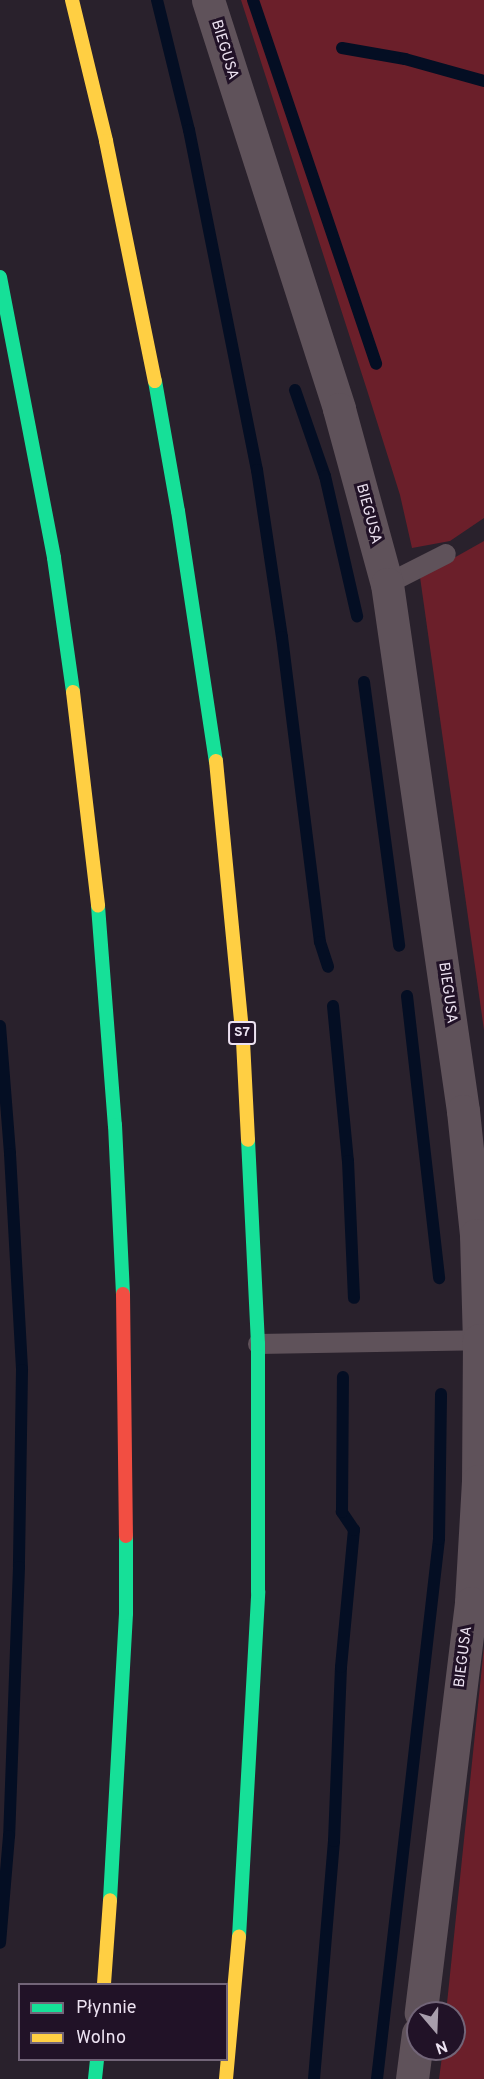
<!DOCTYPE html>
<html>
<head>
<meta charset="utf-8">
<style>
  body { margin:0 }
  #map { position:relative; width:484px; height:2079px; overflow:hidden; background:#29212c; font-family:Overpass,sans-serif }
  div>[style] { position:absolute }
  .green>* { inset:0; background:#6b1f2a }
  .stream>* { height:12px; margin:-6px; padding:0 6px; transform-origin:6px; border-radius:6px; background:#040e23 }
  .lane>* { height:20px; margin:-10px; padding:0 10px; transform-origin:10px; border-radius:10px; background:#5f525a }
  .street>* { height:33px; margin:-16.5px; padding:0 16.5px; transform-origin:16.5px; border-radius:16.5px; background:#5f525a }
  .fast>* { height:14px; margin:-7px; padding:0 7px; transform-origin:7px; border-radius:7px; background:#16e098 }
  .slow>* { height:14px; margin:-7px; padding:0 7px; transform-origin:7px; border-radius:7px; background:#ffcf43 }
  .jam>* { height:14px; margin:-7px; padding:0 7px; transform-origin:7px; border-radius:7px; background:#f24e42 }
  span { translate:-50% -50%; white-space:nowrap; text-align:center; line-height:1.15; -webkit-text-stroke:6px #211227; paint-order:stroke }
  .shield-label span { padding:2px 4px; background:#211227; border:2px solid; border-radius:4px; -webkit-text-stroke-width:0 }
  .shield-label { font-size:14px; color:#ece2f1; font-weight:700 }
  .street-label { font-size:15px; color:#ece2f1 }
  .legend { position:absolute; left:18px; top:1983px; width:210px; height:78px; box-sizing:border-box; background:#211227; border:2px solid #726578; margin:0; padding:8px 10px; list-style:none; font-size:18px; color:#ece2f1 }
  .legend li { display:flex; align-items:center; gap:12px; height:30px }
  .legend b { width:30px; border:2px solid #726578 }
  .north { position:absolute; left:406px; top:2001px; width:60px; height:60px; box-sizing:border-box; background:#211227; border:2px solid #726578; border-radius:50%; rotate:161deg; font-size:16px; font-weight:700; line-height:24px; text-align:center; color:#ece2f1 }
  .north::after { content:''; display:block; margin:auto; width:21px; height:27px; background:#a89eac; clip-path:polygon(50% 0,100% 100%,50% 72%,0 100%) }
</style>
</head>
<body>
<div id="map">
  <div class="green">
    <i style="clip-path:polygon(241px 0,484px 0,484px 518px,450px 541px,412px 548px,400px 495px,367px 390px)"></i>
    <i style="clip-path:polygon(484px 541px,484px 1030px,420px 577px)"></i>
    <i style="clip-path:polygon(484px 1647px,484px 2079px,439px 2079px,443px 2049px,454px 2049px,454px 2013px,446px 2013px)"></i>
  </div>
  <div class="stream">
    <i style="left:157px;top:0;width:134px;rotate:76.2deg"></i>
    <i style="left:189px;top:130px;width:347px;rotate:78.7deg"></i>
    <i style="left:257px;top:470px;width:169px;rotate:81.5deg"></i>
    <i style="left:282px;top:637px;width:307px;rotate:82.9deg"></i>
    <i style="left:320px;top:942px;width:26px;rotate:72deg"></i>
    <i style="left:253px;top:0;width:384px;rotate:71.3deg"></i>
    <i style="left:342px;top:48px;width:64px;rotate:9.9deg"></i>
    <i style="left:405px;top:59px;width:82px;rotate:15.6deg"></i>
    <i style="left:295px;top:390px;width:91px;rotate:70.8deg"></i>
    <i style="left:325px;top:476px;width:144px;rotate:77.1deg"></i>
    <i style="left:364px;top:682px;width:266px;rotate:82.4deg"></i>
    <i style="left:407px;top:996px;width:284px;rotate:83.5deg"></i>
    <i style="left:333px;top:1006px;width:156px;rotate:84.5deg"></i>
    <i style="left:348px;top:1161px;width:137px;rotate:87.5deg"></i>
    <i style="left:0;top:1026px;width:128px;rotate:85.5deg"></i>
    <i style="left:10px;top:1154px;width:216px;rotate:86.8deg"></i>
    <i style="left:22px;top:1370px;width:197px;rotate:90.9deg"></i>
    <i style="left:19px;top:1567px;width:269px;rotate:92.1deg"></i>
    <i style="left:9px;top:1836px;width:107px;rotate:94.8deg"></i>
    <i style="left:314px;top:2079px;width:239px;rotate:-85.2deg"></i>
    <i style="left:334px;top:1841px;width:174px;rotate:-87.7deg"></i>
    <i style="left:341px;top:1667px;width:138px;rotate:-84.6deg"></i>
    <i style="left:354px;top:1530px;width:22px;rotate:-124deg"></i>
    <i style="left:342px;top:1512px;width:135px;rotate:-89.6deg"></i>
    <i style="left:377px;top:2079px;width:544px;rotate:-83.45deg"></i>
    <i style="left:439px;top:1539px;width:145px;rotate:-89.2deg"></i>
  </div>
  <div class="lane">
    <i style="left:387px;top:584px;width:66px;rotate:-27deg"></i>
    <i style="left:258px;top:1344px;width:221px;rotate:-1deg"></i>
  </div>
  <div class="street">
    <i style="left:208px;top:0;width:429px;rotate:72.2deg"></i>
    <i style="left:339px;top:409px;width:181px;rotate:74.7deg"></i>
    <i style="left:387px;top:584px;width:532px;rotate:81.79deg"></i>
    <i style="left:463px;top:1111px;width:125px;rotate:84deg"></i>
    <i style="left:476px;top:1235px;width:105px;rotate:88.4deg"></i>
    <i style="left:479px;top:1340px;width:141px;rotate:90.4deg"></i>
    <i style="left:478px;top:1481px;width:122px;rotate:93.3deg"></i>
    <i style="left:471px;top:1603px;width:413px;rotate:97deg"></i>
    <i style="left:412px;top:2079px;width:46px;rotate:-82.6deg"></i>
  </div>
  <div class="fast">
    <i style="left:0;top:277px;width:286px;rotate:79.1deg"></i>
    <i style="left:54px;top:558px;width:135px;rotate:81.9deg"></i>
    <i style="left:155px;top:381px;width:132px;rotate:80deg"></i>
    <i style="left:178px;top:511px;width:253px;rotate:81.4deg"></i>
    <i style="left:98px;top:906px;width:220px;rotate:85.6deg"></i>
    <i style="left:115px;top:1125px;width:169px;rotate:87.3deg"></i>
    <i style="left:110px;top:1900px;width:287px;rotate:-86.8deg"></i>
    <i style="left:126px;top:1613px;width:77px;rotate:-90deg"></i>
    <i style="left:239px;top:1937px;width:346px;rotate:-86.8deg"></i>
    <i style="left:258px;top:1592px;width:248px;rotate:-90deg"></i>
    <i style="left:258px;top:1344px;width:204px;rotate:-92.8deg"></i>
    <i style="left:95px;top:2079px;width:19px;rotate:-84deg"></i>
  </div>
  <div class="slow">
    <i style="left:72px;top:0;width:145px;rotate:76.4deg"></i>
    <i style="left:106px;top:141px;width:245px;rotate:78.5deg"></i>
    <i style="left:73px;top:692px;width:215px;rotate:83.3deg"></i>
    <i style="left:216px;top:761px;width:281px;rotate:84.5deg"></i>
    <i style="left:243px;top:1041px;width:99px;rotate:87.1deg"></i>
    <i style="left:104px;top:1984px;width:84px;rotate:-85.9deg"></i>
    <i style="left:226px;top:2079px;width:143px;rotate:-84.8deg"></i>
  </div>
  <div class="jam">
    <i style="left:123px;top:1294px;width:242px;rotate:89.3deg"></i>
  </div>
  <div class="shield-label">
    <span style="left:242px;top:1033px">S7</span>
  </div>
  <div class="street-label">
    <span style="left:224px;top:50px;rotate:73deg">BIEGUSA</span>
    <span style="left:368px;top:514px;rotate:75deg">BIEGUSA</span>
    <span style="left:447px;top:993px;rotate:82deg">BIEGUSA</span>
    <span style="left:464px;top:1657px;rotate:-83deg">BIEGUSA</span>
  </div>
  <ul class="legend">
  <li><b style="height:8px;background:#16e098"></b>Płynnie</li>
  <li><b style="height:8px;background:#ffcf43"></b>Wolno</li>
  </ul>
  <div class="north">N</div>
</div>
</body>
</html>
